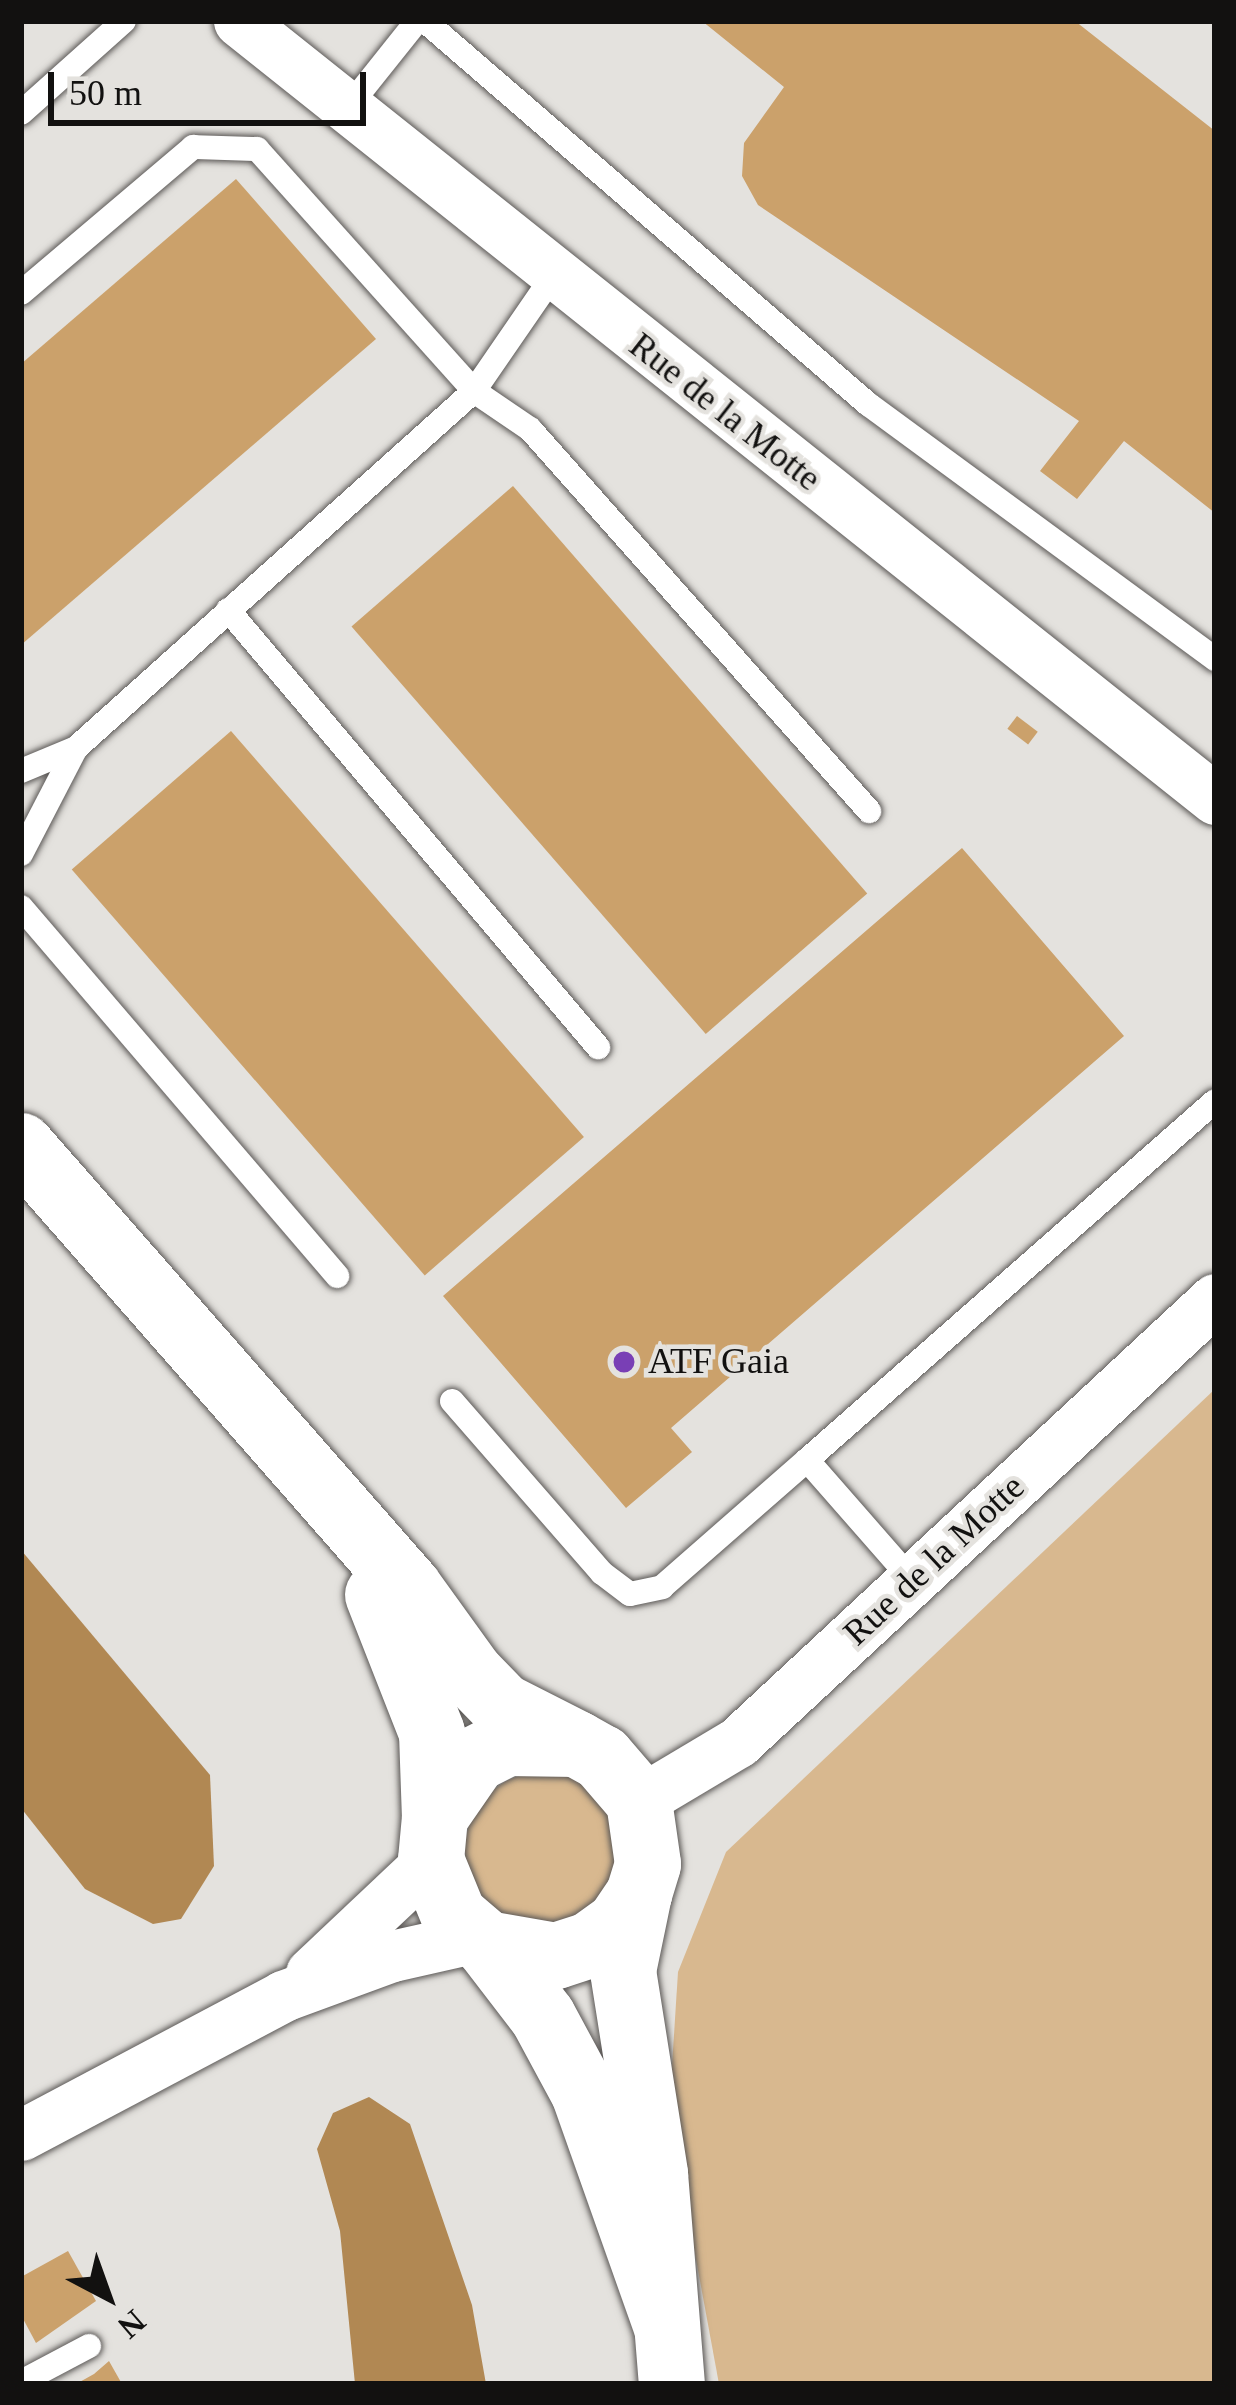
<!DOCTYPE html>
<html>
<head>
<meta charset="utf-8">
<style>
  body { margin:0 }
  #map { position:relative; width:1236px; height:2405px; overflow:hidden; background:#e4e2de; font-family:Georgia,serif }
  div>[style] { position:absolute }
  .green>* { inset:0; background:#d8b88f }
  .round { border-radius:50% }
  .water>* { inset:0; background:#b18853 }
  .building>* { inset:0; background:#cba16b; transform-origin:0 0 }
  .roads { filter:drop-shadow(0 0 3px #5c5957) drop-shadow(0 0 3px #5c5957) }
  .service>* { height:24px; margin:-12px; padding:0 12px; transform-origin:12px; border-radius:12px; background:#fff }
  .minor>* { height:51px; margin:-25.5px; padding:0 25.5px; transform-origin:25.5px; border-radius:25.5px; background:#fff }
  .primary>* { height:66px; margin:-33px; padding:0 33px; transform-origin:33px; border-radius:33px; background:#fff }
  .dots>* { width:33px; height:33px; translate:-50% -50%; box-sizing:border-box; border:6px solid #e4e2de; border-radius:50% }
  span { translate:-50% -50%; white-space:nowrap; text-align:center; line-height:1.15; -webkit-text-stroke:9px #e4e2de; paint-order:stroke }
  .street-label { font-size:36px; color:#121110 }
  .poi-label { font-size:36px; color:#121110 }
  .left { translate:0 -50%; text-align:left }
  .frame { position:absolute; inset:0; border:24px solid #121110; pointer-events:none }
  .north { position:absolute; left:48px; top:2237px; width:120px; height:120px; -webkit-text-stroke:9px #e4e2de; paint-order:stroke; rotate:139deg; font-size:33px; font-weight:700; line-height:48px; text-align:center; color:#121110 }
  .north::after { content:''; display:block; margin:auto; width:42px; height:54px; background:#121110; clip-path:polygon(50% 0,100% 100%,50% 72%,0 100%) }
  .scale { position:absolute; left:48px; top:72px; width:318px; height:54px; box-sizing:border-box; border:6px solid #121110; border-top:0; padding-left:15px; font-size:36px; line-height:42px; white-space:nowrap; color:#121110; -webkit-text-stroke:9px #e4e2de; paint-order:stroke }
</style>
</head>
<body>
<div id="map">
  <div class="green">
    <i style="clip-path:polygon(1215px 1389px,1215px 2384px,719px 2384px,669px 2113px,678px 1972px,726px 1852px)"></i>
    <i class="round" style="left:465px;top:1772px;width:156px;height:156px"></i>
  </div>
  <div class="water">
    <i style="clip-path:polygon(21px 1550px,210px 1775px,214px 1866px,181px 1919px,153px 1924px,85px 1889px,21px 1808px)"></i>
    <i style="clip-path:polygon(369px 2097px,410px 2124px,472px 2305px,486px 2384px,355px 2384px,340px 2231px,317px 2149px,333px 2113px)"></i>
  </div>
  <div class="building">
    <i style="clip-path:polygon(702px 21px,1075px 21px,1215px 131px,1215px 513px,1124px 441px,1077px 499px,1040px 471px,1079px 421px,758px 205px,742px 176px,744px 143px,784px 87px)"></i>
    <i style="clip-path:polygon(236px 179px,376px 339px,21px 645px,21px 364px)"></i>
    <i style="left:513px;top:486px;width:540px;height:214px;rotate:49deg"></i>
    <i style="left:1017px;top:716px;width:26px;height:16px;rotate:37deg"></i>
    <i style="left:231px;top:731px;width:538px;height:211px;rotate:49deg"></i>
    <i style="clip-path:polygon(962px 848px,1124px 1036px,671px 1428px,692px 1452px,626px 1508px,443px 1296px)"></i>
    <i style="clip-path:polygon(68px 2251px,96px 2301px,36px 2343px,21px 2315px,21px 2277px)"></i>
    <i style="clip-path:polygon(109px 2361px,122px 2384px,76px 2384px,94px 2374px)"></i>
  </div>
  <div class="roads">
    <div class="service">
      <i style="left:425px;top:21px;width:586px;rotate:40.85deg"></i>
      <i style="left:868px;top:404px;width:431px;rotate:36.3deg"></i>
      <i style="left:346px;top:110px;width:114px;rotate:-51.4deg"></i>
      <i style="left:21px;top:113px;width:138px;rotate:-41.8deg"></i>
      <i style="left:21px;top:293px;width:226px;rotate:-40.3deg"></i>
      <i style="left:193px;top:147px;width:64px;rotate:1.8deg"></i>
      <i style="left:257px;top:149px;width:325px;rotate:48.1deg"></i>
      <i style="left:474px;top:391px;width:68px;rotate:34.2deg"></i>
      <i style="left:530px;top:429px;width:511px;rotate:48.41deg"></i>
      <i style="left:228px;top:610px;width:573px;rotate:49.75deg"></i>
      <i style="left:21px;top:771px;width:60px;rotate:-22.7deg"></i>
      <i style="left:76px;top:748px;width:535px;rotate:-41.89deg"></i>
      <i style="left:474px;top:391px;width:140px;rotate:-55.5deg"></i>
      <i style="left:21px;top:854px;width:119px;rotate:-62.6deg"></i>
      <i style="left:21px;top:907px;width:486px;rotate:49.4deg"></i>
      <i style="left:452px;top:1401px;width:228px;rotate:48.9deg"></i>
      <i style="left:602px;top:1573px;width:35px;rotate:37deg"></i>
      <i style="left:630px;top:1594px;width:33px;rotate:-12deg"></i>
      <i style="left:662px;top:1587px;width:193px;rotate:-41.2deg"></i>
      <i style="left:807px;top:1460px;width:161px;rotate:48.8deg"></i>
      <i style="left:807px;top:1460px;width:543px;rotate:-41.34deg"></i>
      <i style="left:21px;top:2382px;width:77px;rotate:-27.9deg"></i>
    </div>
    <div class="minor">
      <i style="left:239px;top:21px;width:1248px;rotate:38.56deg"></i>
      <i style="left:639px;top:1801px;width:115px;rotate:-30.8deg"></i>
      <i style="left:738px;top:1742px;width:651px;rotate:-42.88deg"></i>
      <i style="left:311px;top:1973px;width:165px;rotate:-43.3deg"></i>
      <i style="left:21px;top:2135px;width:297px;rotate:-27.9deg"></i>
      <i style="left:283px;top:1996px;width:116px;rotate:-20.2deg"></i>
      <i style="left:392px;top:1956px;width:86px;rotate:-12.7deg"></i>
    </div>
    <div class="primary">
      <i style="left:21px;top:1146px;width:588px;rotate:48.72deg"></i>
      <i style="left:409px;top:1588px;width:106px;rotate:54.2deg"></i>
      <i style="left:471px;top:1674px;width:45px;rotate:45.9deg"></i>
      <i style="left:502px;top:1706px;width:80px;rotate:26.9deg"></i>
      <i style="left:378px;top:1595px;width:148px;rotate:68.6deg"></i>
      <i style="left:432px;top:1733px;width:84px;rotate:88deg"></i>
      <i style="left:639px;top:1894px;width:79px;rotate:101.7deg"></i>
      <i style="left:623px;top:1971px;width:206px;rotate:81deg"></i>
      <i style="left:655px;top:2174px;width:211px;rotate:85.4deg"></i>
      <i style="left:487px;top:1944px;width:70px;rotate:9.9deg"></i>
      <i style="left:556px;top:1956px;width:36px;rotate:-18deg"></i>
      <i style="left:590px;top:1945px;width:36px;rotate:-36deg"></i>
      <i style="left:619px;top:1924px;width:36px;rotate:-56deg"></i>
      <i style="left:639px;top:1894px;width:31px;rotate:-73deg"></i>
      <i style="left:648px;top:1864px;width:64px;rotate:-98.1deg"></i>
      <i style="left:639px;top:1801px;width:57px;rotate:-130.7deg"></i>
      <i style="left:602px;top:1758px;width:29px;rotate:-151deg"></i>
      <i style="left:577px;top:1744px;width:70px;rotate:-179.2deg"></i>
      <i style="left:507px;top:1743px;width:36px;rotate:153deg"></i>
      <i style="left:475px;top:1759px;width:70px;rotate:124.6deg"></i>
      <i style="left:435px;top:1817px;width:43px;rotate:95.3deg"></i>
      <i style="left:431px;top:1860px;width:61px;rotate:67.7deg"></i>
      <i style="left:454px;top:1916px;width:43px;rotate:40.3deg"></i>
      <i style="left:487px;top:1944px;width:92px;rotate:52.5deg"></i>
      <i style="left:543px;top:2017px;width:86px;rotate:61.7deg"></i>
      <i style="left:584px;top:2093px;width:245px;rotate:70.5deg"></i>
    </div>
  </div>
  <div class="dots">
    <i style="left:624px;top:1362px;background:#793fb5"></i>
  </div>
  <div class="street-label">
    <span style="left:725px;top:412px;rotate:38deg">Rue de la Motte</span>
    <span style="left:934px;top:1560px;rotate:-43deg">Rue de la Motte</span>
  </div>
  <div class="poi-label">
    <span class="left" style="left:648px;top:1362px">ATF Gaia</span>
  </div>
  <div class="frame"></div>
  <div class="north">N</div>
  <div class="scale">50 m</div>
</div>
</body>
</html>
